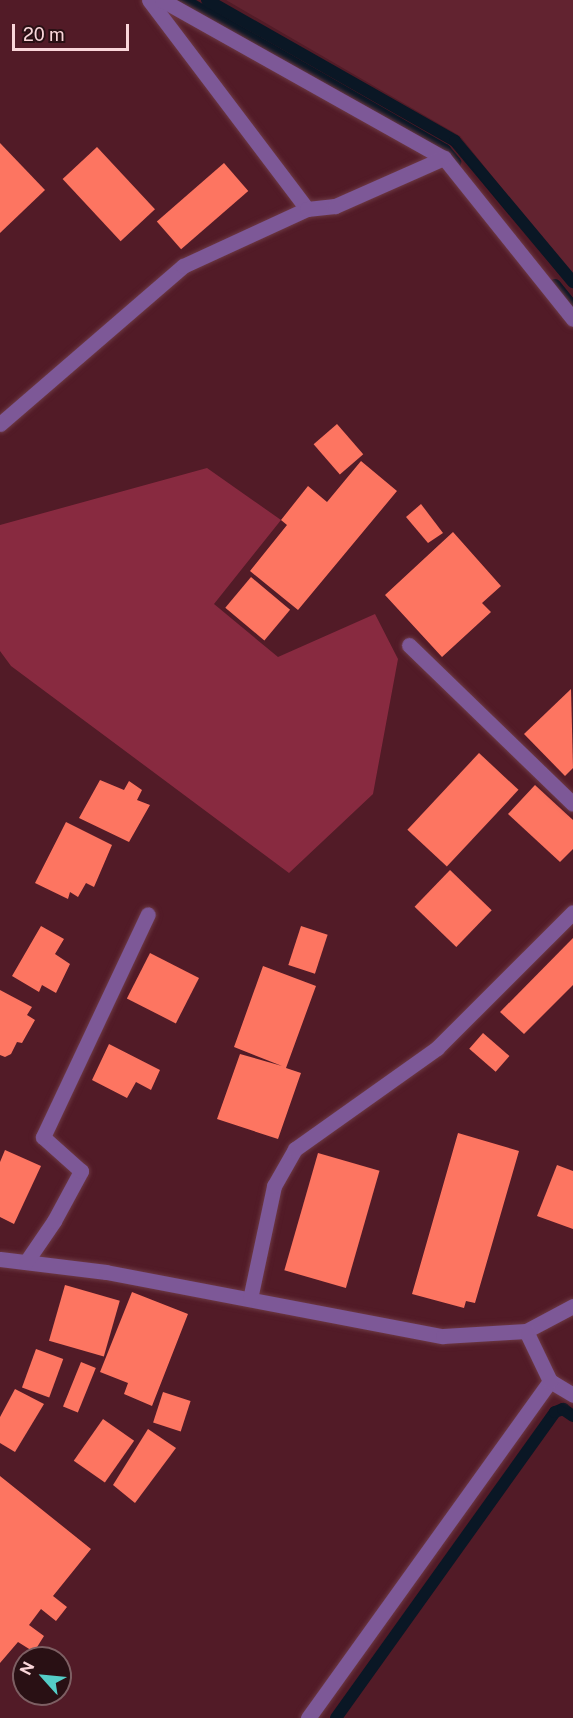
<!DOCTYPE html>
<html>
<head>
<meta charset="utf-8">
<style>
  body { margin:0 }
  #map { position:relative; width:573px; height:1718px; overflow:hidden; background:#521b27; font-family:"Public Sans",sans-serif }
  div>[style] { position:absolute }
  .built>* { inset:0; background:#622330 }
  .green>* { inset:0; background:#882a40 }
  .stream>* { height:12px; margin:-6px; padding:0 6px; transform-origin:6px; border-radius:6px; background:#0a1725 }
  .building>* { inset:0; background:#fd7561; transform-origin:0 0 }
  .roads { filter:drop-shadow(0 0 2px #6d3944) drop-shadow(0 0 2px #6d3944) }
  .street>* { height:15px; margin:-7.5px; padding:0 7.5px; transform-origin:7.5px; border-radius:7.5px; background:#7d5897 }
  span { translate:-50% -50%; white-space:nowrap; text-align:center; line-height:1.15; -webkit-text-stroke:6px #291014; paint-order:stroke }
  .north { position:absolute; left:12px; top:1646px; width:60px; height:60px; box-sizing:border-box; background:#291014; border:2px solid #7d5f63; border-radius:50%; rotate:297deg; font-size:16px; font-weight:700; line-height:24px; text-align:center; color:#fad6da }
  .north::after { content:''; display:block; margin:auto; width:21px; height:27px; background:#54cdc7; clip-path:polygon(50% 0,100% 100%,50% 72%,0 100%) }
  .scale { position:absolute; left:12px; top:24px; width:117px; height:27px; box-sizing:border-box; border:3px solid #fad6da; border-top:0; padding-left:8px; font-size:18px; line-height:21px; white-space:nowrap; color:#fad6da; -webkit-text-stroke:4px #291014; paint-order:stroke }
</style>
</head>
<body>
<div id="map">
  <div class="built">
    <i style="clip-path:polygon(226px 0,573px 0,573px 277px,460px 136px)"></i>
  </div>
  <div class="green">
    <i style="clip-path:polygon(207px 468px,281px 520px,214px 604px,278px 657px,375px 614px,398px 659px,373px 794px,289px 873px,11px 666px,0 651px,0 525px)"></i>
  </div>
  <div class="stream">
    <i style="left:184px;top:0;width:301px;rotate:29.9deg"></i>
    <i style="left:445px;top:150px;width:16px;rotate:50deg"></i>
    <i style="left:207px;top:0;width:285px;rotate:29.6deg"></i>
    <i style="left:455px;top:141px;width:184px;rotate:50.1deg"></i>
    <i style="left:555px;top:285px;width:28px;rotate:51deg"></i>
    <i style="left:336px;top:1718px;width:376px;rotate:-54.4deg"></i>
    <i style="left:555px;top:1412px;width:9px;rotate:-21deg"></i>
    <i style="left:563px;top:1409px;width:12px;rotate:35deg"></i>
  </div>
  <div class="building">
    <i style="clip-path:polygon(0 143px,45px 190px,0 233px)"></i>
    <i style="left:97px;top:147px;width:85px;height:47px;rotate:47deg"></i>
    <i style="left:224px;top:163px;width:37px;height:89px;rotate:49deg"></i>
    <i style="left:337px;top:424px;width:40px;height:31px;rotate:49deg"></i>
    <i style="clip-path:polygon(361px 461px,397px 491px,298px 610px,250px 571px,287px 525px,281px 520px,308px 486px,327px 502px)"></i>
    <i style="clip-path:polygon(421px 504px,443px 533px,428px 543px,406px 517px)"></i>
    <i style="clip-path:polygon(453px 532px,501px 586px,482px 603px,491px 612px,442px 657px,385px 595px)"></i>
    <i style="left:251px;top:577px;width:51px;height:40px;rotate:40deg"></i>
    <i style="clip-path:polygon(571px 689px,573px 768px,565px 776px,524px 734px)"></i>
    <i style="left:479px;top:753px;width:54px;height:105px;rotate:43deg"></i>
    <i style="clip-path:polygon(100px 780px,124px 790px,129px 781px,142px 790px,137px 800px,150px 805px,129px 842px,79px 818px)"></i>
    <i style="clip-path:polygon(535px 785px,573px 820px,573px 849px,560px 862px,508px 814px)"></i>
    <i style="clip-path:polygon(66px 822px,112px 845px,94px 887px,86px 883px,78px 897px,70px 892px,68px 899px,35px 883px)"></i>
    <i style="left:450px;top:870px;width:58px;height:51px;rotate:44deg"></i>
    <i style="clip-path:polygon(41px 926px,64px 939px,55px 954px,70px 964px,56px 993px,42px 985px,39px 992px,12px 976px)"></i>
    <i style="left:301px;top:926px;width:28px;height:41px;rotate:18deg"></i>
    <i style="clip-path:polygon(573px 938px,573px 985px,524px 1034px,500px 1012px)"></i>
    <i style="left:150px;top:953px;width:55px;height:51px;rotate:27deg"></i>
    <i style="clip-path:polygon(263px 966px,316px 986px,286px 1068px,301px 1073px,278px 1139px,217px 1119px,240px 1054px,282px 1066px,234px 1047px)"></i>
    <i style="clip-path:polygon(0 990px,32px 1007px,27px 1015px,35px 1020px,22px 1043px,17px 1042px,11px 1054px,5px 1057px,0 1055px)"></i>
    <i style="left:483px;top:1033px;width:35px;height:21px;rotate:41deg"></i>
    <i style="clip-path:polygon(109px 1044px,160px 1070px,151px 1090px,136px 1082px,127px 1098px,92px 1080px)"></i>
    <i style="clip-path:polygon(458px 1133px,519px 1151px,475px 1303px,466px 1301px,464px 1308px,412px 1294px)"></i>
    <i style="clip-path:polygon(5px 1150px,41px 1166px,14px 1224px,0 1217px,0 1162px)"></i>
    <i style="left:318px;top:1153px;width:64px;height:122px;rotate:16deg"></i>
    <i style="clip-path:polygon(557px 1165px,573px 1171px,573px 1229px,537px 1216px)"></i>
    <i style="left:65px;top:1285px;width:57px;height:58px;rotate:16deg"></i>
    <i style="clip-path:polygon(132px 1292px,188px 1314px,152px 1406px,124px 1394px,128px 1383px,100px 1372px)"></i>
    <i style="left:36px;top:1349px;width:29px;height:41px;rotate:20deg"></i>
    <i style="left:81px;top:1362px;width:16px;height:48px;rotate:22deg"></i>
    <i style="clip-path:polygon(15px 1389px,44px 1404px,15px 1452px,0 1443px,0 1417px)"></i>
    <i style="left:163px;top:1392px;width:29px;height:32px;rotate:18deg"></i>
    <i style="left:103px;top:1419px;width:38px;height:51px;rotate:35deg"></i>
    <i style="clip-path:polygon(148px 1429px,176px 1448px,135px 1503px,113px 1485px)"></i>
    <i style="clip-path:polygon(0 1476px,91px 1549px,53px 1596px,67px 1607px,56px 1621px,41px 1609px,29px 1625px,44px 1636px,34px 1652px,18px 1642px,0 1663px)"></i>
  </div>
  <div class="roads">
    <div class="street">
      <i style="left:149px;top:0;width:262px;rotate:52.9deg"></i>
      <i style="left:162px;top:0;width:323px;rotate:29.3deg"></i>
      <i style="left:444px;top:158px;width:206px;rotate:51.3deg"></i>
      <i style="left:0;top:424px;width:242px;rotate:-40.8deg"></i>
      <i style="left:183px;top:266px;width:136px;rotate:-24.7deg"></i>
      <i style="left:307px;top:209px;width:28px;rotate:-6deg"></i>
      <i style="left:335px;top:206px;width:119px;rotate:-23.8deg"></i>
      <i style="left:409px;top:645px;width:228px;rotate:44.1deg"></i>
      <i style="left:0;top:1259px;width:107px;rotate:7deg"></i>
      <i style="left:106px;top:1272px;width:343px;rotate:10.8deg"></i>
      <i style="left:443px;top:1336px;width:83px;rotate:-3.4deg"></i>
      <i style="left:526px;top:1331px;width:53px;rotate:-28deg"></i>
      <i style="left:26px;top:1262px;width:50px;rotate:-55.7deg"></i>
      <i style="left:54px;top:1221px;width:57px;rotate:-61.6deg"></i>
      <i style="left:81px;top:1171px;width:51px;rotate:-138.2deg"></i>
      <i style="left:43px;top:1137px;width:246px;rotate:-64.8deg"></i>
      <i style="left:250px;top:1299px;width:116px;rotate:-78deg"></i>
      <i style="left:274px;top:1186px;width:43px;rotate:-60.4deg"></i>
      <i style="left:295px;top:1149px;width:174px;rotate:-35.4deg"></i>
      <i style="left:437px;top:1048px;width:192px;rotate:-45deg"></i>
      <i style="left:550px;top:1381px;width:27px;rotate:31deg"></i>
      <i style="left:308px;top:1718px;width:415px;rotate:-54.3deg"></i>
      <i style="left:550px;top:1381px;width:55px;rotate:-115.6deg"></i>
    </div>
  </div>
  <div class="north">N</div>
  <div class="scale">20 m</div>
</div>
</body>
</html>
